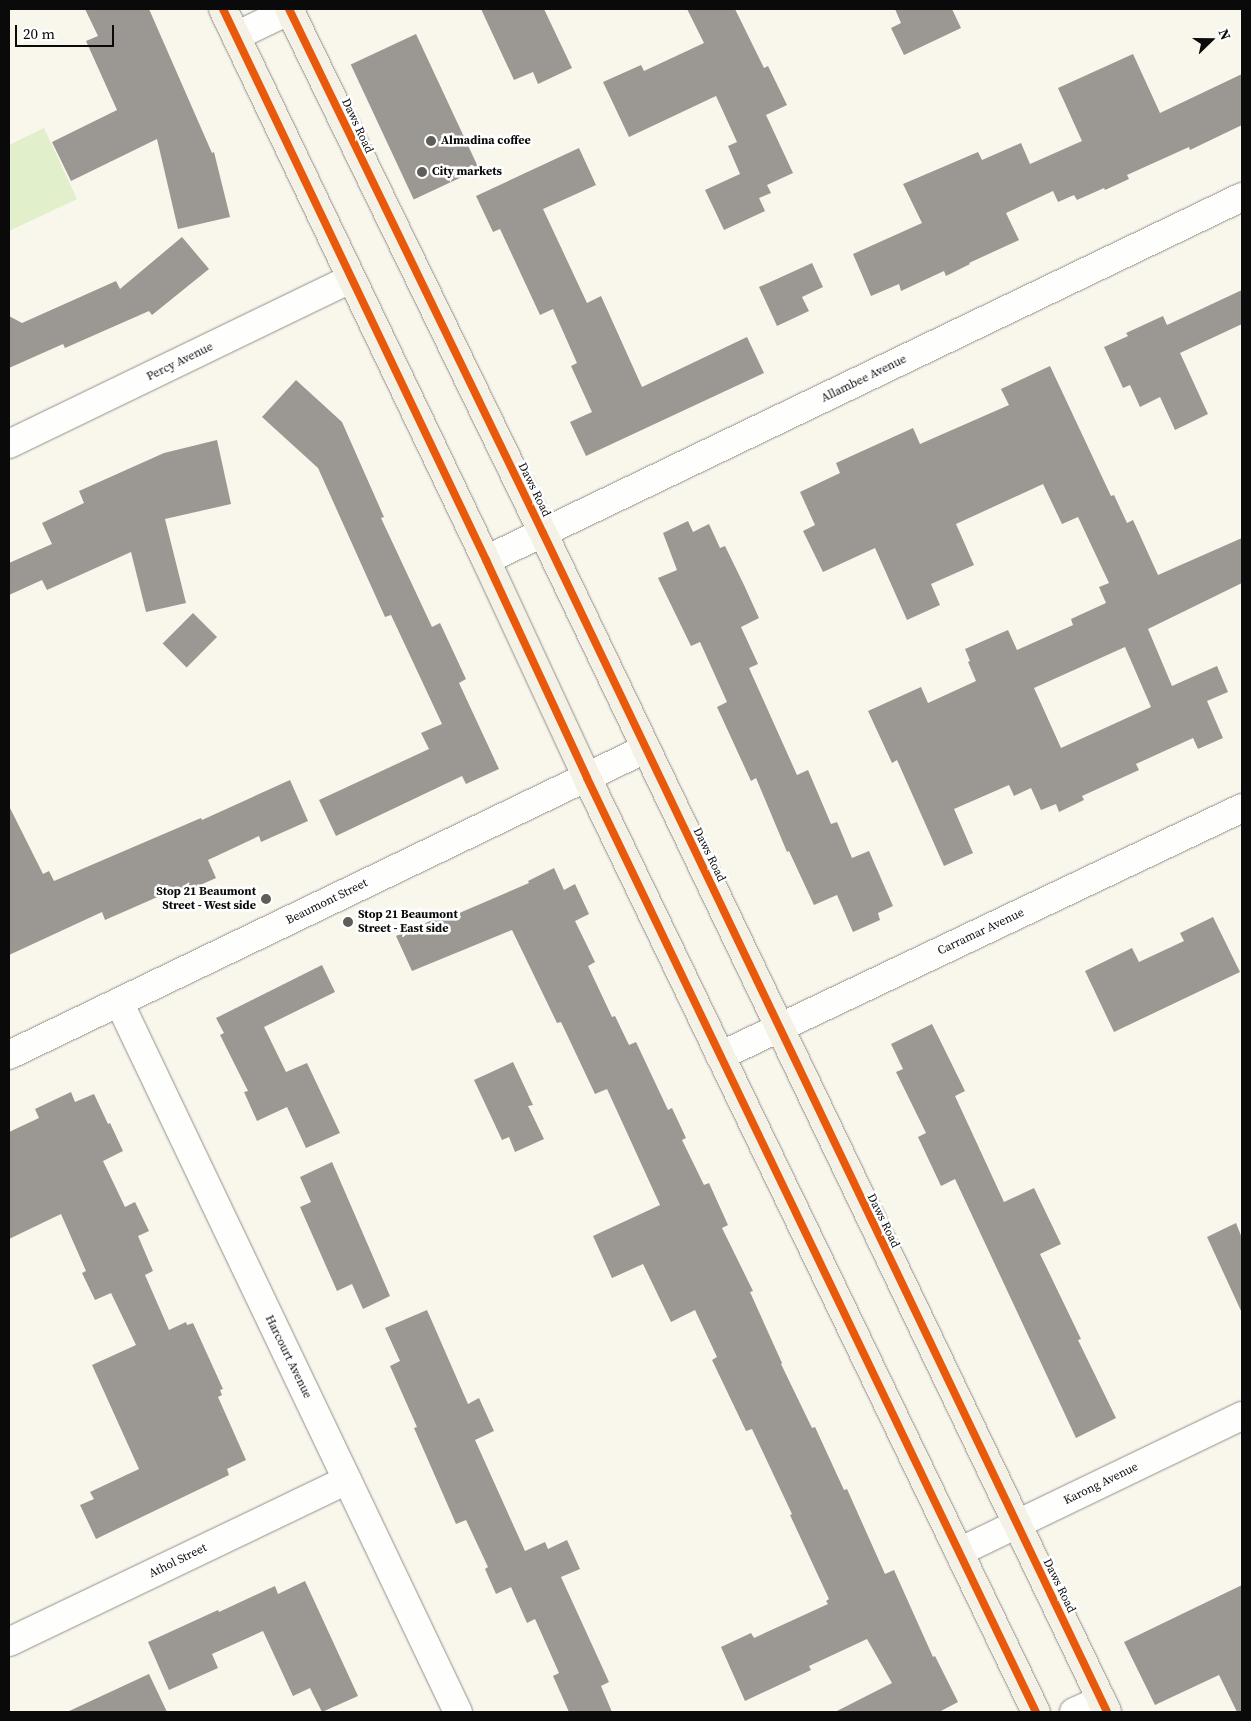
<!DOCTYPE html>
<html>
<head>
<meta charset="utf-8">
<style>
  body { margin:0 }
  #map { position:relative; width:1251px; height:1721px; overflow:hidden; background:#f9f6ec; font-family:"Source Serif 4",serif }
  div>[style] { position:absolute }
  .green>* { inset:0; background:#e1efcb }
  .building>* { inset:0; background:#9b9893; transform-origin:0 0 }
  .roads { filter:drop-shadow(0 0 1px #92908c) drop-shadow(0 0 1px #92908c) }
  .minor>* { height:28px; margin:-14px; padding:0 14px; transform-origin:14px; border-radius:14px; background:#fefefc }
  .secondary>* { height:28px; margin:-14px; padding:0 14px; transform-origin:14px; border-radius:14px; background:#f4f2e6 }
  .cycleway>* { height:8px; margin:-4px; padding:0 4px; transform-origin:4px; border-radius:4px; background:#e8590c }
  .dots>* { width:14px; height:14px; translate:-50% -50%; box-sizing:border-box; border:2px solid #fff; border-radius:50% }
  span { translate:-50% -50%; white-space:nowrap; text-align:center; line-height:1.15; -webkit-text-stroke:5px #fff; paint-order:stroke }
  .street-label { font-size:12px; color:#0a0a0a }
  .poi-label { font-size:12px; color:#0a0a0a; font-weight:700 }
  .left { translate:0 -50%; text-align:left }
  .right { translate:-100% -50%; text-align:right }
  .frame { position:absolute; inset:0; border:10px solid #0a0a0a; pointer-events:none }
  .north { position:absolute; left:1186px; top:15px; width:50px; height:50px; -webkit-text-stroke:4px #fff; paint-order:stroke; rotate:68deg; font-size:14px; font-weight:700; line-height:20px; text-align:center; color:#0a0a0a }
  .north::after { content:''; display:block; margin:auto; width:18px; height:22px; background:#0a0a0a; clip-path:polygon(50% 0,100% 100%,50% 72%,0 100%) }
  .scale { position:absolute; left:15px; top:25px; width:99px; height:22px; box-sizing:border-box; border:2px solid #0a0a0a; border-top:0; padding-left:6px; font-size:15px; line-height:18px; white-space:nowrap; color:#0a0a0a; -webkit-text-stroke:4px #fff; paint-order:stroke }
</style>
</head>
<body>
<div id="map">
  <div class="green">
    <i style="clip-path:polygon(44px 128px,77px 199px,9px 231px,9px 145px)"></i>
  </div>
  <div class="building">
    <i style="clip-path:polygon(85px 9px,149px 9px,212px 153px,214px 152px,230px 217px,178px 229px,157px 139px,71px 181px,52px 142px,117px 110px,86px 41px,98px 36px)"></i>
    <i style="clip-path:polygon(481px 9px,544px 9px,572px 68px,538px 84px,533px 72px,514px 80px)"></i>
    <i style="clip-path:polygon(687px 9px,735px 9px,764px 68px,768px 66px,787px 105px,766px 115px,793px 173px,767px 185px,771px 193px,759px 198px,765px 211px,724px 230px,705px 190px,740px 174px,728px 146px,737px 142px,716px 96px,629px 137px,603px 82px,641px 65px,644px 71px,704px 43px)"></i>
    <i style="clip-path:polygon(895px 9px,952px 9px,961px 28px,904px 55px,891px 28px,901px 23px)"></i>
    <i style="left:416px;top:34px;width:149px;height:72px;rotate:65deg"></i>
    <i style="clip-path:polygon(1133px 54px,1160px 113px,1242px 74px,1242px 125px,1190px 150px,1189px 147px,1127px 175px,1129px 179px,1105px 190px,1104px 188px,1077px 200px,1074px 195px,1058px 202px,1053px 191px,1006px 213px,1019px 240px,969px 263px,970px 264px,946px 276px,944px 271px,901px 291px,899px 284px,871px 296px,853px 254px,922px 223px,903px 184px,978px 152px,982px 160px,1021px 143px,1030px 164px,1082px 141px,1058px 88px)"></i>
    <i style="clip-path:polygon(579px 148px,596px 185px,543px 209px,587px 303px,601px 296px,642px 387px,747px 337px,764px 373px,586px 456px,570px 422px,592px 412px,571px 366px,577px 363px,553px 309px,540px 315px,500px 229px,493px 232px,476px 196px)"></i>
    <i style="clip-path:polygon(182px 237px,209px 269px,152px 315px,149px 311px,65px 348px,63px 344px,9px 368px,9px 316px,22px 323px,116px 281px,120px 289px)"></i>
    <i style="clip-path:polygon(812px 263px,823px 287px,802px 297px,809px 311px,777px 326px,759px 287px)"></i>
    <i style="clip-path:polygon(1242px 290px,1242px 324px,1180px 353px,1208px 414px,1175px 430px,1160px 397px,1140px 407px,1130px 385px,1123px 388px,1104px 347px,1128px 336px,1126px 333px,1163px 316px,1167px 325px)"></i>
    <i style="clip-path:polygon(evenodd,1050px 366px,1111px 496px,1114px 495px,1127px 523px,1133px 520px,1158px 575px,1242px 538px,1242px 583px,1148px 629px,1172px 686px,1217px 666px,1228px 692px,1207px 701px,1223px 738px,1198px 749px,1193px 738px,1136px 764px,1139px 770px,1082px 796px,1084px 800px,1059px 812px,1056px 804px,1041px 810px,1031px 788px,1014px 796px,1009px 785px,954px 809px,973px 853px,944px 866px,897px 760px,892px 763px,868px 711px,921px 687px,928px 703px,976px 681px,968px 662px,970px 661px,965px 649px,1008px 630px,1017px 650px,1073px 625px,1071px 619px,1106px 603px,1099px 587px,1109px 583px,1078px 517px,1062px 524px,1043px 484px,956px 524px,974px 565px,931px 584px,940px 605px,907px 620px,875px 548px,823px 572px,803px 531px,815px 525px,800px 492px,840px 473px,836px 463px,913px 428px,920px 444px,1009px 405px,1001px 389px,1050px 366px,1125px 647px,1151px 707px,1061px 748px,1034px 688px,1125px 647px)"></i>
    <i style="clip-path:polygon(296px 380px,342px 422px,384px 517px,381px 518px,432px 627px,440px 623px,466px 679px,459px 683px,499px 769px,466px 784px,462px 776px,336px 836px,319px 800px,429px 749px,421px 733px,442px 724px,391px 615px,385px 617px,318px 468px,262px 417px)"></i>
    <i style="clip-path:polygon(217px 440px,231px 504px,165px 519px,186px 603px,146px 612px,131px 552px,47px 590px,42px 580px,9px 595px,9px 563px,52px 544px,42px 523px,84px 503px,79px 491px,164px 453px)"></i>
    <i style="clip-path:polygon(688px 521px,693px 532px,709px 524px,720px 548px,725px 546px,744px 585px,759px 618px,741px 627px,758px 664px,749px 668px,797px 775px,808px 770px,831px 824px,837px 822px,852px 858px,869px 851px,893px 906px,878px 913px,880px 920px,853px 932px,837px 895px,814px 905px,789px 851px,787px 852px,756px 778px,751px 781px,717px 707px,727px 702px,700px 642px,691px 646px,658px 578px,677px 570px,663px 533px)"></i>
    <i style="left:193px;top:613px;width:34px;height:43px;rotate:45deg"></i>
    <i style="clip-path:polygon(290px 780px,308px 821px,261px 842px,259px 836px,208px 860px,216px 878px,180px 894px,178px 888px,105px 920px,102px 912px,9px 955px,9px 806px,43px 874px,49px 871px,54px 881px,201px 818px,202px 820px)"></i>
    <i style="clip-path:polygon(554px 868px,564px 890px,575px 884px,589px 914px,575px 921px,595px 962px,588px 966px,612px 1017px,615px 1016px,629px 1045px,636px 1042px,668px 1110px,672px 1108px,686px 1138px,682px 1140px,704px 1185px,709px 1183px,728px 1225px,722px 1228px,753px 1291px,750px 1292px,782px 1363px,781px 1364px,812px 1428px,815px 1427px,844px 1490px,847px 1489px,885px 1574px,894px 1570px,933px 1657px,935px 1656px,958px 1702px,939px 1712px,835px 1712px,892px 1683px,867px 1639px,809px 1666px,811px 1670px,745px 1701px,721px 1647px,751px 1633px,754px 1638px,828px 1604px,826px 1601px,829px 1599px,790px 1515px,792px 1514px,752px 1429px,746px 1431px,712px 1360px,717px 1357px,695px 1310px,671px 1322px,643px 1264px,612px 1278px,593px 1236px,660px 1205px,607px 1089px,595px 1094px,561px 1022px,557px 1023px,512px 930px,412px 971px,396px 936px,448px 913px,450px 917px,529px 883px,528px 881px)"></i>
    <i style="clip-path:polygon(1213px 917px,1240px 972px,1114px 1032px,1085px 971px,1132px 948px,1139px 962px,1184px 941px,1180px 933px)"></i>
    <i style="clip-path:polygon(322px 965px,335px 992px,264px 1027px,286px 1072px,307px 1063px,340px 1133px,306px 1148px,287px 1107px,257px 1121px,244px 1092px,248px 1091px,220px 1035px,224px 1033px,216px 1018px)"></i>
    <i style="clip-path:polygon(932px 1024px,965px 1091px,955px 1096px,1004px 1202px,1034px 1188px,1061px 1244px,1040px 1254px,1081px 1339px,1078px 1340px,1116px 1418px,1076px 1438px,955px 1179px,941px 1186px,918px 1137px,926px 1133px,896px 1072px,903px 1069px,891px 1044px)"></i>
    <i style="clip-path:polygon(513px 1062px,533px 1105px,528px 1106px,544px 1139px,515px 1152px,509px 1137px,502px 1140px,474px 1080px)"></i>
    <i style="clip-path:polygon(71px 1092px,75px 1102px,94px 1094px,108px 1124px,110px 1123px,123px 1151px,103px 1161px,125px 1207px,135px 1202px,149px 1231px,138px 1236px,153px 1271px,145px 1275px,169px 1330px,186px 1322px,187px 1325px,193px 1323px,223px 1389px,220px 1390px,222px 1395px,218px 1397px,246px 1460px,227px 1469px,229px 1475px,96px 1539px,80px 1505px,94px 1499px,90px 1492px,139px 1469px,92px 1365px,136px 1345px,111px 1293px,95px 1300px,82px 1273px,86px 1271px,61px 1214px,9px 1239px,9px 1132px,39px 1118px,35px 1109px)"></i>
    <i style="clip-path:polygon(332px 1162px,390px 1296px,363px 1309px,352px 1284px,337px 1291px,300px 1207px,311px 1202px,300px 1177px)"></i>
    <i style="clip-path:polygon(1236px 1223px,1242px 1238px,1242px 1313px,1207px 1237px)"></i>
    <i style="clip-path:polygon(427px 1310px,468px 1404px,479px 1398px,494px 1431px,475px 1440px,525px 1551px,545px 1542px,548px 1549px,567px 1540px,580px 1569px,561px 1577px,609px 1682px,601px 1686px,612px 1712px,569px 1712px,553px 1676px,559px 1673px,535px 1619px,527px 1623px,511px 1587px,496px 1594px,485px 1569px,488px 1567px,466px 1520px,456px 1524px,414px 1428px,417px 1427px,390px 1366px,400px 1361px,385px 1328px)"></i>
    <i style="clip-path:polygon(305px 1581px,358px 1696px,322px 1712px,310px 1688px,293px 1696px,263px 1631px,212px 1654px,218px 1668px,169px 1690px,148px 1642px,218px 1610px,219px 1612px,275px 1586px,278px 1594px)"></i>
    <i style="clip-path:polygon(1242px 1585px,1242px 1712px,1237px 1712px,1219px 1675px,1155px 1705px,1124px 1642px)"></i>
    <i style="clip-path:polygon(149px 1674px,167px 1712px,67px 1712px)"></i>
  </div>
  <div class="roads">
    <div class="minor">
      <i style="left:236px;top:36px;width:62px;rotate:-25.7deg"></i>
      <i style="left:9px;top:444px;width:380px;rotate:-25.8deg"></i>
      <i style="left:486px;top:560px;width:839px;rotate:-25.65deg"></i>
      <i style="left:119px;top:1002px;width:787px;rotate:64.48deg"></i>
      <i style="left:9px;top:1055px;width:706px;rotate:-25.69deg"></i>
      <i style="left:720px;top:1056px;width:578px;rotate:-25.41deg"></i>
      <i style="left:959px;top:1552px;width:314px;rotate:-25.7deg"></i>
      <i style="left:9px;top:1642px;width:375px;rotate:-25.6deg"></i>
      <i style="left:1074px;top:1712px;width:30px;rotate:-24deg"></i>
    </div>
    <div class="secondary">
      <i style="left:223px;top:9px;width:611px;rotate:64.48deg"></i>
      <i style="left:486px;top:560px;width:240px;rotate:65.1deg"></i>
      <i style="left:587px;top:778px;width:1036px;rotate:64.33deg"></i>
      <i style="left:289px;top:9px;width:582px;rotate:64.14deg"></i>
      <i style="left:543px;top:533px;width:1307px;rotate:64.43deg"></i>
    </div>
  </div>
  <div class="cycleway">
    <i style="left:223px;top:9px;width:611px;rotate:64.48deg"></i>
    <i style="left:486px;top:560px;width:240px;rotate:65.1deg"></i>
    <i style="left:587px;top:778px;width:1036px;rotate:64.33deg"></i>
    <i style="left:289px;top:9px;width:582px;rotate:64.14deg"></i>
    <i style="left:543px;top:533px;width:1307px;rotate:64.43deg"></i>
  </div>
  <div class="dots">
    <i style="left:431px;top:141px;background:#5e5d59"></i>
    <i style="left:422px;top:172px;background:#5e5d59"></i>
    <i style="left:266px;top:899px;background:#5e5d59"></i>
    <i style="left:348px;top:922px;background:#5e5d59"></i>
  </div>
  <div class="street-label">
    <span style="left:357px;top:126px;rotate:65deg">Daws Road</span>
    <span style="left:180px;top:362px;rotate:-26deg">Percy Avenue</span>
    <span style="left:864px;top:379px;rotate:-26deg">Allambee Avenue</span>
    <span style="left:534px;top:490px;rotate:64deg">Daws Road</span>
    <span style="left:709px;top:855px;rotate:64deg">Daws Road</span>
    <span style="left:327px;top:902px;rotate:-26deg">Beaumont Street</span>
    <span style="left:981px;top:932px;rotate:-25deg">Carramar Avenue</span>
    <span style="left:883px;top:1221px;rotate:64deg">Daws Road</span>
    <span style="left:288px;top:1357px;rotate:64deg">Harcourt Avenue</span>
    <span style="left:1101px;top:1484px;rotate:-26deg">Karong Avenue</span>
    <span style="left:178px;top:1561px;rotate:-26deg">Athol Street</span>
    <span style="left:1059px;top:1586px;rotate:64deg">Daws Road</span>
  </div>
  <div class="poi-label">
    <span class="left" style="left:441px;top:141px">Almadina coffee</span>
    <span class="left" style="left:432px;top:172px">City markets</span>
    <span class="right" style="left:256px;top:899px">Stop 21 Beaumont<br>Street - West side</span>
    <span class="left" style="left:358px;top:922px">Stop 21 Beaumont<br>Street - East side</span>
  </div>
  <div class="frame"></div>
  <div class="north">N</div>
  <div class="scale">20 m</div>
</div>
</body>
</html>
